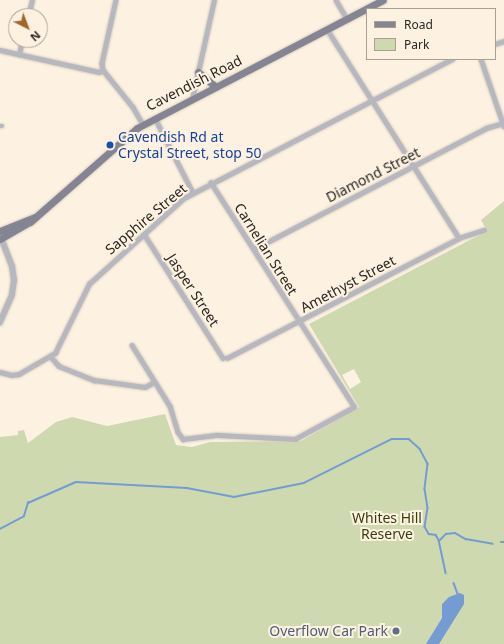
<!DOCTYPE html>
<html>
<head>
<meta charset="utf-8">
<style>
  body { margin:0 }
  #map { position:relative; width:504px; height:644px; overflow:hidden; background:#fdf2e2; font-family:"Noto Sans",sans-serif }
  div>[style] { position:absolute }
  .green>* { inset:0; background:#cfd9b0 }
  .water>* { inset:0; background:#749cd2 }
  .stream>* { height:1.5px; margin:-0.75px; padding:0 0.75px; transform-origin:0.75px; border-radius:0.75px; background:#749cd2 }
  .roads { filter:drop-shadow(0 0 1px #d7cdbf) drop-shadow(0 0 1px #d7cdbf) }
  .minor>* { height:4.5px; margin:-2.25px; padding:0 2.25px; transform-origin:2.25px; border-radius:2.25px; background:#b7b7bf }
  .tertiary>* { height:6px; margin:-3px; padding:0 3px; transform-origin:3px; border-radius:3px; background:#b7b7bf }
  .primary>* { height:7px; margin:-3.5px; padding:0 3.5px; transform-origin:3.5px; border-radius:3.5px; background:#848492 }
  .dots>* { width:11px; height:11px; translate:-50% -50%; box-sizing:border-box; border:2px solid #fdf2e2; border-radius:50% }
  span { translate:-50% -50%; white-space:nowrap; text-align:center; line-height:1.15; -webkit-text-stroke:4px #fdf2e2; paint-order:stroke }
  .street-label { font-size:14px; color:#2a2620 }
  .transit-label { font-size:14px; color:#164399 }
  .left { translate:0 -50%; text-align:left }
  .park-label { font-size:14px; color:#363f0b }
  .service-label { font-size:14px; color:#4e5e75 }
  .right { translate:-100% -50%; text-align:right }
  .legend { position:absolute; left:366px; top:8px; width:130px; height:52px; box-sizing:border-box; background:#fdf2e2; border:1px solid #a9a094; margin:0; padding:5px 7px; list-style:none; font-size:12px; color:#2a2620 }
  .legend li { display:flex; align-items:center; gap:8px; height:20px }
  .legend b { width:20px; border:1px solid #a9a094 }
  .north { position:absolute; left:8px; top:8px; width:40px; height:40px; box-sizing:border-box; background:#fdf2e2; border:1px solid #a9a094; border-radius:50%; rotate:138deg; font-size:11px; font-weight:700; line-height:16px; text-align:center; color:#2a2620 }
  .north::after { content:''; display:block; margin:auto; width:14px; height:18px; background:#a3662a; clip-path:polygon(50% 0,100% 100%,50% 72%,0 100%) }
</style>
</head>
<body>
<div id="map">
  <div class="green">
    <i style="clip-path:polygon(evenodd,504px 201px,504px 644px,0 644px,0 437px,18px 435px,18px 431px,24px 430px,28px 443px,56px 422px,72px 417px,107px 426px,165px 414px,176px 445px,192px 447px,210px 442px,301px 441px,359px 407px,309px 324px,487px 231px,481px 220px,504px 201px,354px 369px,361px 382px,350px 389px,342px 375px,354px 369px)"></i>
  </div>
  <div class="water">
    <i style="clip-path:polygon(460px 593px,464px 595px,464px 604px,439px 644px,426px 644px,442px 618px,442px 604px,449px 597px)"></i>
  </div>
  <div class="stream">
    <i style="left:0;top:529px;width:27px;rotate:-28deg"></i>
    <i style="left:24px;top:516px;width:14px;rotate:-73deg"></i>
    <i style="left:28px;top:503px;width:52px;rotate:-23.6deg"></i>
    <i style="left:76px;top:482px;width:111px;rotate:3.1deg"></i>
    <i style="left:187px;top:488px;width:48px;rotate:10.8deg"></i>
    <i style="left:234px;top:497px;width:71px;rotate:-11.3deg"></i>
    <i style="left:304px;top:483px;width:98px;rotate:-26.6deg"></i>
    <i style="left:392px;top:439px;width:17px"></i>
    <i style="left:409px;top:439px;width:15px;rotate:42deg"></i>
    <i style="left:420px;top:449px;width:17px;rotate:62deg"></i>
    <i style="left:428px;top:464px;width:25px;rotate:97deg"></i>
    <i style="left:425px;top:489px;width:19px;rotate:81deg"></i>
    <i style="left:428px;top:508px;width:19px;rotate:99deg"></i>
    <i style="left:425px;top:527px;width:8px;rotate:60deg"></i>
    <i style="left:429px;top:534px;width:7px;rotate:8deg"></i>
    <i style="left:436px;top:535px;width:6px;rotate:59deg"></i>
    <i style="left:439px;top:540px;width:34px;rotate:78deg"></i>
    <i style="left:440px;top:540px;width:8px;rotate:-45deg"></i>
    <i style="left:446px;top:534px;width:9px;rotate:-6deg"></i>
    <i style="left:455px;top:533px;width:13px;rotate:29deg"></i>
    <i style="left:466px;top:539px;width:27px;rotate:10deg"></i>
    <i style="left:501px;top:542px;width:3px"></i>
    <i style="left:454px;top:583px;width:12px;rotate:70deg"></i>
  </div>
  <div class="roads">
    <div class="minor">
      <i style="left:116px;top:0;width:65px;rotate:102.5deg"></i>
      <i style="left:102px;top:63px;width:7px;rotate:82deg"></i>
      <i style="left:103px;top:70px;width:48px;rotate:51deg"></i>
      <i style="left:133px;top:107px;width:20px;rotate:60deg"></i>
      <i style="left:336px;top:0;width:22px;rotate:60deg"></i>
      <i style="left:28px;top:16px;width:16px;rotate:-76deg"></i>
      <i style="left:327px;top:29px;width:247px;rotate:57.7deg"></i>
      <i style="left:495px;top:44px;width:9px;rotate:-18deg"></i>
      <i style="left:0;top:50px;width:101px;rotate:12.5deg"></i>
      <i style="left:99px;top:72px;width:4px;rotate:-27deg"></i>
      <i style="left:19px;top:55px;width:15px;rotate:-79deg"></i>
      <i style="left:481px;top:59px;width:71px;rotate:71.1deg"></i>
      <i style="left:192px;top:99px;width:101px;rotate:-77.5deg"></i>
      <i style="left:155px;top:118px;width:84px;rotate:63.1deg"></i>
      <i style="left:0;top:126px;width:2px"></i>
      <i style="left:144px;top:234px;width:147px;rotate:57.5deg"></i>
      <i style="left:223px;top:358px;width:4px"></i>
      <i style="left:227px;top:358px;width:261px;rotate:-27.3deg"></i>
      <i style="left:459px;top:238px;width:26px;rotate:-18deg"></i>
      <i style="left:254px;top:249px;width:262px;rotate:-27.5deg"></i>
      <i style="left:486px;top:128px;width:19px;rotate:-16deg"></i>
      <i style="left:132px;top:345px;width:72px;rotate:58.1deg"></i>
      <i style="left:170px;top:406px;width:27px;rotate:73deg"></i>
      <i style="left:178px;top:432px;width:9px;rotate:54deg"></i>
      <i style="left:183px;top:439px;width:35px;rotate:-7deg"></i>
      <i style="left:218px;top:435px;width:77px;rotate:3deg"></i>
      <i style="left:295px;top:439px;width:67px;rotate:-28.5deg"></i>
      <i style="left:354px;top:407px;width:266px;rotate:-122.6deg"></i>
      <i style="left:51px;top:357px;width:12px;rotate:48deg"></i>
      <i style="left:59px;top:366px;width:38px;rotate:22deg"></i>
      <i style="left:94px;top:380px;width:51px;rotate:7.8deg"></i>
      <i style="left:145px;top:387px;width:10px;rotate:-29deg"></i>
      <i style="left:0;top:372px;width:12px;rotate:14deg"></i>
      <i style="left:12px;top:375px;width:7px;rotate:-8deg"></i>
      <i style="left:19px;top:374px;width:42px;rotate:-30.3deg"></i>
      <i style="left:55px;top:353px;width:77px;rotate:-63.8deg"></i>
      <i style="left:89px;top:284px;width:128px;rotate:-42.2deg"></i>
      <i style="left:184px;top:198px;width:302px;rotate:-27.4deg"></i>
    </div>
    <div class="tertiary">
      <i style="left:0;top:235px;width:33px;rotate:69deg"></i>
      <i style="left:12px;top:266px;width:14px;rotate:82deg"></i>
      <i style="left:14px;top:280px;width:15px;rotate:98deg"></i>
      <i style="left:12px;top:295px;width:30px;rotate:114deg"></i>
    </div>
    <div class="primary">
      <i style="left:198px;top:72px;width:23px;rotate:40deg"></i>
      <i style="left:0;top:231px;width:37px;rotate:-22deg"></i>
      <i style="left:0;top:239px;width:34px;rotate:-30deg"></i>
      <i style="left:30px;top:222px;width:142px;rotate:-41.3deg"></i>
      <i style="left:137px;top:128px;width:277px;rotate:-27.5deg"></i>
    </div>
  </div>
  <div class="dots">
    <i style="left:110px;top:145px;background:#1a4fb4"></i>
    <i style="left:396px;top:631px;background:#5c6f8a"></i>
  </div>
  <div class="street-label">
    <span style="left:194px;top:83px;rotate:-27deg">Cavendish Road</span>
    <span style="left:373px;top:175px;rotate:-27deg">Diamond Street</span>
    <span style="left:146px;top:219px;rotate:-40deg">Sapphire Street</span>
    <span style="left:266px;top:249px;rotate:58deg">Carnelian Street</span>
    <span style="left:348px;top:284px;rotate:-28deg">Amethyst Street</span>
    <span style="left:193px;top:290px;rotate:57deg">Jasper Street</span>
  </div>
  <div class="transit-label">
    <span class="left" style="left:118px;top:145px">Cavendish Rd at<br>Crystal Street, stop 50</span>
  </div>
  <div class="park-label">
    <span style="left:387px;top:526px">Whites Hill<br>Reserve</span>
  </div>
  <div class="service-label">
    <span class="right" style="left:388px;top:631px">Overflow Car Park</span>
  </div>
  <ul class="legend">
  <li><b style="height:5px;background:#848492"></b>Road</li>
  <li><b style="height:11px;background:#cfd9b0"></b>Park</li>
  </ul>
  <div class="north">N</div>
</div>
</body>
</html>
